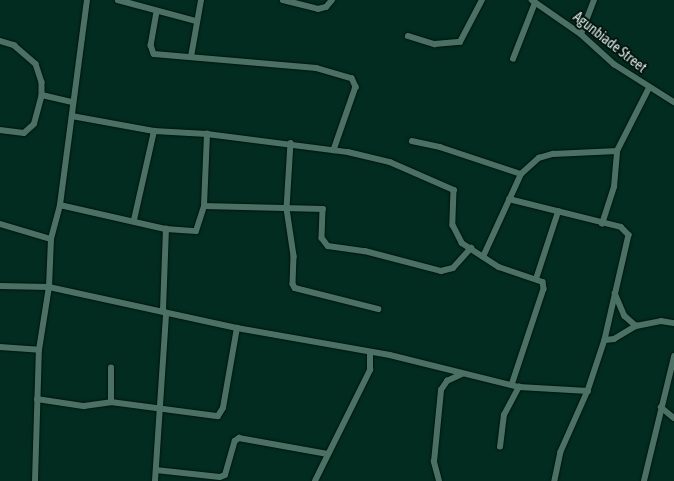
<!DOCTYPE html>
<html>
<head>
<meta charset="utf-8">
<style>
  body { margin:0 }
  #map { position:relative; width:674px; height:481px; overflow:hidden; background:#032c21; font-family:"Asap Condensed",sans-serif }
  div>[style] { position:absolute }
  .roads { filter:drop-shadow(0 0 1px #00120b) drop-shadow(0 0 1px #00120b) }
  .street>* { height:5.5px; margin:-2.75px; padding:0 2.75px; transform-origin:2.75px; border-radius:2.75px; background:#4a7164 }
  span { translate:-50% -50%; white-space:nowrap; text-align:center; line-height:1.15; -webkit-text-stroke:4px #03110c; paint-order:stroke }
  .street-label { font-size:14px; color:#d7ebe4 }
</style>
</head>
<body>
<div id="map">
  <div class="roads">
    <div class="street">
      <i style="left:118px;top:0;width:81px;rotate:15.1deg"></i>
      <i style="left:283px;top:0;width:36px;rotate:14deg"></i>
      <i style="left:318px;top:9px;width:8px;rotate:-14deg"></i>
      <i style="left:326px;top:7px;width:9px;rotate:-49deg"></i>
      <i style="left:532px;top:0;width:60px;rotate:34.8deg"></i>
      <i style="left:581px;top:34px;width:45px;rotate:42.3deg"></i>
      <i style="left:614px;top:64px;width:71px;rotate:32.3deg"></i>
      <i style="left:157px;top:12px;width:34px;rotate:100deg"></i>
      <i style="left:151px;top:45px;width:9px;rotate:72deg"></i>
      <i style="left:154px;top:54px;width:163px;rotate:4.9deg"></i>
      <i style="left:316px;top:68px;width:37px;rotate:16deg"></i>
      <i style="left:352px;top:78px;width:10px;rotate:66deg"></i>
      <i style="left:356px;top:87px;width:67px;rotate:109.2deg"></i>
      <i style="left:581px;top:34px;width:36px;rotate:-69deg"></i>
      <i style="left:408px;top:36px;width:28px;rotate:17deg"></i>
      <i style="left:435px;top:44px;width:25px;rotate:-5deg"></i>
      <i style="left:460px;top:42px;width:47px;rotate:-62.4deg"></i>
      <i style="left:0;top:41px;width:15px;rotate:16deg"></i>
      <i style="left:14px;top:45px;width:29px;rotate:41deg"></i>
      <i style="left:36px;top:64px;width:19px;rotate:72deg"></i>
      <i style="left:42px;top:82px;width:13px;rotate:90deg"></i>
      <i style="left:42px;top:95px;width:32px;rotate:13deg"></i>
      <i style="left:191px;top:57px;width:58px;rotate:-80deg"></i>
      <i style="left:513px;top:59px;width:60px;rotate:-68.6deg"></i>
      <i style="left:72px;top:116px;width:83px;rotate:10.4deg"></i>
      <i style="left:154px;top:131px;width:53px;rotate:3.2deg"></i>
      <i style="left:207px;top:134px;width:142px;rotate:7.3deg"></i>
      <i style="left:348px;top:152px;width:43px;rotate:13.4deg"></i>
      <i style="left:390px;top:162px;width:70px;rotate:23.6deg"></i>
      <i style="left:454px;top:190px;width:35px;rotate:92deg"></i>
      <i style="left:453px;top:225px;width:20px;rotate:63deg"></i>
      <i style="left:462px;top:243px;width:44px;rotate:33deg"></i>
      <i style="left:499px;top:267px;width:46px;rotate:18.8deg"></i>
      <i style="left:543px;top:282px;width:7px;rotate:82deg"></i>
      <i style="left:544px;top:289px;width:101px;rotate:108.4deg"></i>
      <i style="left:0;top:130px;width:24px;rotate:7deg"></i>
      <i style="left:24px;top:133px;width:13px;rotate:-42deg"></i>
      <i style="left:34px;top:124px;width:30px;rotate:-75deg"></i>
      <i style="left:412px;top:141px;width:29px;rotate:12deg"></i>
      <i style="left:440px;top:147px;width:85px;rotate:18.4deg"></i>
      <i style="left:291px;top:143px;width:66px;rotate:93.5deg"></i>
      <i style="left:287px;top:209px;width:48px;rotate:81.5deg"></i>
      <i style="left:294px;top:256px;width:28px;rotate:92deg"></i>
      <i style="left:293px;top:284px;width:4px;rotate:63deg"></i>
      <i style="left:295px;top:288px;width:86px;rotate:14.2deg"></i>
      <i style="left:509px;top:199px;width:115px;rotate:14deg"></i>
      <i style="left:621px;top:227px;width:11px;rotate:45deg"></i>
      <i style="left:629px;top:235px;width:108px;rotate:102.9deg"></i>
      <i style="left:605px;top:340px;width:54px;rotate:108.4deg"></i>
      <i style="left:588px;top:391px;width:67px;rotate:113.9deg"></i>
      <i style="left:561px;top:452px;width:30px;rotate:102deg"></i>
      <i style="left:60px;top:205px;width:109px;rotate:12.8deg"></i>
      <i style="left:166px;top:229px;width:30px;rotate:4deg"></i>
      <i style="left:196px;top:231px;width:26px;rotate:-72deg"></i>
      <i style="left:204px;top:206px;width:72px;rotate:-87.6deg"></i>
      <i style="left:204px;top:206px;width:119px;rotate:1.4deg"></i>
      <i style="left:323px;top:209px;width:29px;rotate:92deg"></i>
      <i style="left:322px;top:238px;width:10px;rotate:53deg"></i>
      <i style="left:328px;top:246px;width:37px;rotate:8deg"></i>
      <i style="left:365px;top:251px;width:79px;rotate:14.7deg"></i>
      <i style="left:441px;top:271px;width:12px;rotate:-14deg"></i>
      <i style="left:453px;top:268px;width:27px;rotate:-48deg"></i>
      <i style="left:134px;top:220px;width:91px;rotate:-77.3deg"></i>
      <i style="left:0;top:224px;width:53px;rotate:16.4deg"></i>
      <i style="left:602px;top:224px;width:39px;rotate:-72deg"></i>
      <i style="left:614px;top:187px;width:36px;rotate:-85deg"></i>
      <i style="left:617px;top:151px;width:71px;rotate:-63.1deg"></i>
      <i style="left:483px;top:257px;width:91px;rotate:-65.4deg"></i>
      <i style="left:521px;top:174px;width:24px;rotate:-42deg"></i>
      <i style="left:539px;top:158px;width:15px;rotate:-16deg"></i>
      <i style="left:553px;top:154px;width:64px;rotate:-2.7deg"></i>
      <i style="left:536px;top:279px;width:71px;rotate:-71.8deg"></i>
      <i style="left:0;top:286px;width:49px;rotate:1.2deg"></i>
      <i style="left:49px;top:287px;width:192px;rotate:12.3deg"></i>
      <i style="left:237px;top:328px;width:155px;rotate:10deg"></i>
      <i style="left:390px;top:355px;width:133px;rotate:13.9deg"></i>
      <i style="left:519px;top:387px;width:69px;rotate:3.3deg"></i>
      <i style="left:615px;top:293px;width:25px;rotate:67deg"></i>
      <i style="left:625px;top:316px;width:15px;rotate:42deg"></i>
      <i style="left:605px;top:340px;width:9px;rotate:-6deg"></i>
      <i style="left:614px;top:339px;width:26px;rotate:-31deg"></i>
      <i style="left:636px;top:326px;width:25px;rotate:-11deg"></i>
      <i style="left:661px;top:321px;width:13px;rotate:9deg"></i>
      <i style="left:0;top:347px;width:39px;rotate:4deg"></i>
      <i style="left:37px;top:399px;width:48px;rotate:8.5deg"></i>
      <i style="left:84px;top:406px;width:27px;rotate:-8deg"></i>
      <i style="left:111px;top:402px;width:108px;rotate:7.5deg"></i>
      <i style="left:218px;top:416px;width:9px;rotate:-58deg"></i>
      <i style="left:223px;top:408px;width:81px;rotate:-80.1deg"></i>
      <i style="left:111px;top:402px;width:34px;rotate:-90deg"></i>
      <i style="left:661px;top:407px;width:17px;rotate:40deg"></i>
      <i style="left:500px;top:447px;width:32px;rotate:-83deg"></i>
      <i style="left:504px;top:415px;width:32px;rotate:-62deg"></i>
      <i style="left:156px;top:470px;width:64px;rotate:6.2deg"></i>
      <i style="left:220px;top:477px;width:5px;rotate:-22deg"></i>
      <i style="left:225px;top:475px;width:35px;rotate:-74deg"></i>
      <i style="left:235px;top:441px;width:5px;rotate:-37deg"></i>
      <i style="left:239px;top:438px;width:90px;rotate:10.2deg"></i>
      <i style="left:35px;top:481px;width:131px;rotate:-88.3deg"></i>
      <i style="left:39px;top:350px;width:64px;rotate:-81deg"></i>
      <i style="left:49px;top:287px;width:48px;rotate:-87.6deg"></i>
      <i style="left:51px;top:239px;width:35px;rotate:-75deg"></i>
      <i style="left:60px;top:205px;width:207px;rotate:-82.5deg"></i>
      <i style="left:155px;top:481px;width:166px;rotate:-86.2deg"></i>
      <i style="left:166px;top:315px;width:6px;rotate:-121deg"></i>
      <i style="left:163px;top:310px;width:81px;rotate:-87.9deg"></i>
      <i style="left:315px;top:481px;width:124px;rotate:-63.6deg"></i>
      <i style="left:370px;top:370px;width:16px;rotate:-90deg"></i>
      <i style="left:439px;top:481px;width:20px;rotate:-105deg"></i>
      <i style="left:434px;top:462px;width:72px;rotate:-84.4deg"></i>
      <i style="left:441px;top:390px;width:11px;rotate:-56deg"></i>
      <i style="left:447px;top:381px;width:17px;rotate:-25deg"></i>
      <i style="left:644px;top:481px;width:128px;rotate:-76.4deg"></i>
    </div>
  </div>
  <div class="street-label">
    <span style="left:610px;top:42px;rotate:38deg">Agunbiade Street</span>
  </div>
</div>
</body>
</html>
